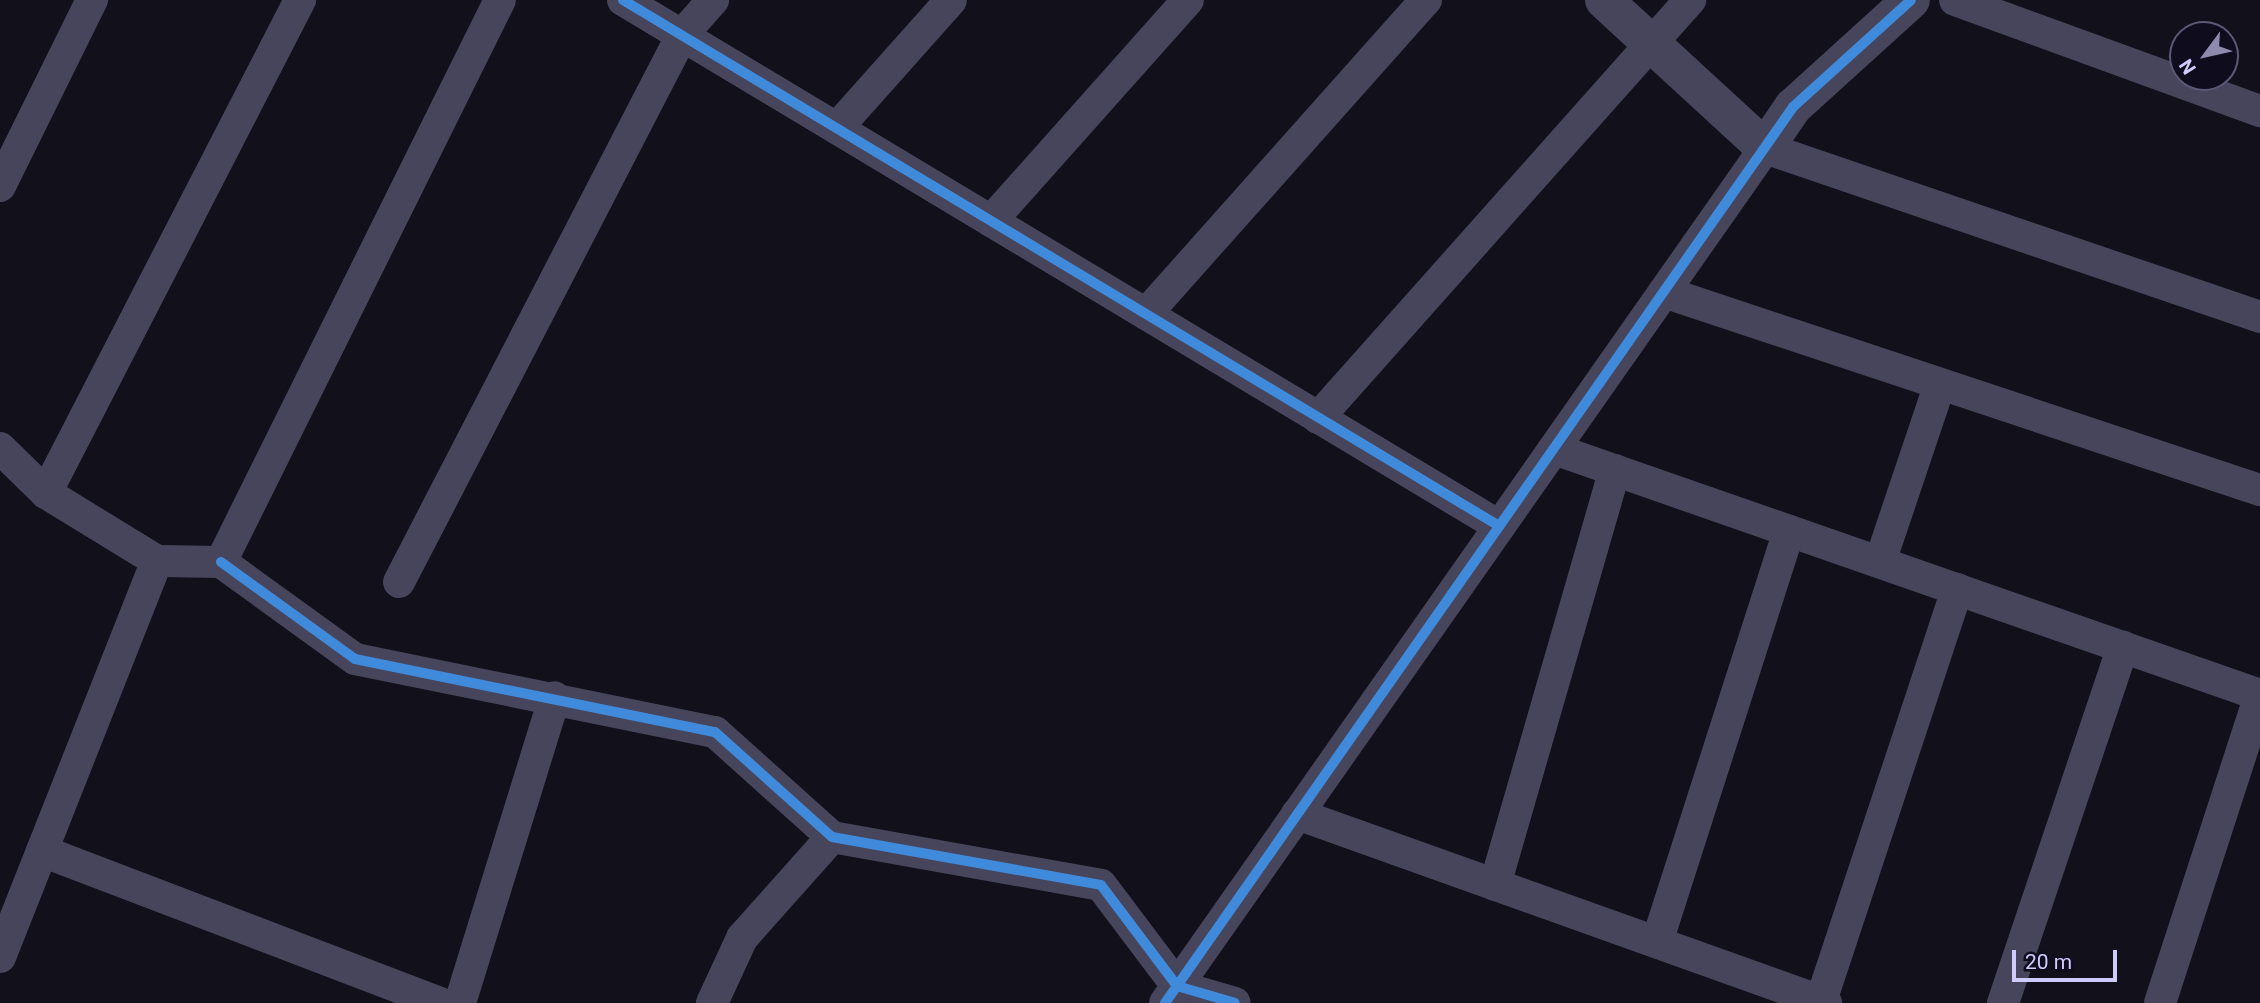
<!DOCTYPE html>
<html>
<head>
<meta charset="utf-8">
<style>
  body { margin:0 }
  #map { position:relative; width:2260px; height:1003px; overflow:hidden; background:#12101a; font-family:Roboto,sans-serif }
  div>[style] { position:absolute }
  .minor>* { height:32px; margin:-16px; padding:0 16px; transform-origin:16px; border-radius:16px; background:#46455b }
  .tertiary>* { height:38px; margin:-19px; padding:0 19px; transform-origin:19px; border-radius:19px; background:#46455b }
  .cycleway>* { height:10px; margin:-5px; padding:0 5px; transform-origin:5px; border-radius:5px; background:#408adc }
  span { translate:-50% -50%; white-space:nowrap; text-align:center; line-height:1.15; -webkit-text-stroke:5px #0f0c1e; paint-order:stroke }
  .north { position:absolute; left:2169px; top:21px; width:70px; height:70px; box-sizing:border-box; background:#0f0c1e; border:2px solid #5c5877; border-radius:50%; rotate:237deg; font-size:19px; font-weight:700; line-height:28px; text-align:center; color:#d0cbfd }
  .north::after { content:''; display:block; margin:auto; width:24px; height:32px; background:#8e8aae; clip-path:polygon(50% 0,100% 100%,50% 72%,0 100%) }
  .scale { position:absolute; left:2012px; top:950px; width:105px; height:32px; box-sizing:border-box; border:4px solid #d0cbfd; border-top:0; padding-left:9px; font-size:21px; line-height:24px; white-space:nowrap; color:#d0cbfd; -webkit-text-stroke:5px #0f0c1e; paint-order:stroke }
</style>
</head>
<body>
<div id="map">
  <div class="minor">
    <i style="left:623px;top:0;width:1022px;rotate:30.98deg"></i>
    <i style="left:1955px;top:0;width:325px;rotate:20deg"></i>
    <i style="left:837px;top:128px;width:171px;rotate:-48.3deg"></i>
    <i style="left:0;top:186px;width:208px;rotate:-63.7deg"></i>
    <i style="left:991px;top:221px;width:296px;rotate:-48.3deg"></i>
    <i style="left:1664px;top:292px;width:628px;rotate:18.38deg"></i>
    <i style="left:1146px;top:314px;width:421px;rotate:-48.3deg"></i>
    <i style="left:1318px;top:418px;width:560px;rotate:-48.33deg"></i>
    <i style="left:0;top:448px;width:64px;rotate:44.4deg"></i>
    <i style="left:46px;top:493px;width:130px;rotate:31.5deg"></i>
    <i style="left:157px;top:561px;width:64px;rotate:0.9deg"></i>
    <i style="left:221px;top:562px;width:627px;rotate:-63.6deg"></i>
    <i style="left:1554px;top:449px;width:748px;rotate:19.21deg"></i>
    <i style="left:46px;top:493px;width:555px;rotate:-62.74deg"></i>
    <i style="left:221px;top:562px;width:165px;rotate:35.9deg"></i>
    <i style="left:355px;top:659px;width:367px;rotate:11.5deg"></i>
    <i style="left:715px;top:732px;width:157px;rotate:41.9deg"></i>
    <i style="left:832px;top:837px;width:273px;rotate:10.1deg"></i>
    <i style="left:1101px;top:885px;width:126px;rotate:53deg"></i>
    <i style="left:1177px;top:986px;width:60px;rotate:16.3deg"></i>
    <i style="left:1880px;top:562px;width:188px;rotate:-71.4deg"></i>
    <i style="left:399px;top:582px;width:616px;rotate:-62.64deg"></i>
    <i style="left:682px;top:35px;width:47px;rotate:-48.5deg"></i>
    <i style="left:1297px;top:814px;width:562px;rotate:19.66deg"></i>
    <i style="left:42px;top:851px;width:426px;rotate:20.9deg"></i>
    <i style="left:1495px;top:885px;width:432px;rotate:-73.9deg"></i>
    <i style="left:1657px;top:942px;width:432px;rotate:-72.2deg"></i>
    <i style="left:0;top:957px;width:426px;rotate:-68.4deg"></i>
    <i style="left:1821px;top:1001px;width:434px;rotate:-71.7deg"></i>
    <i style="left:460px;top:1003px;width:320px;rotate:-72.8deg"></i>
    <i style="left:712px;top:1003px;width:72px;rotate:-65.2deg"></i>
    <i style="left:742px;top:938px;width:135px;rotate:-48.3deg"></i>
    <i style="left:1165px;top:1003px;width:1045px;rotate:-54.94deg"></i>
    <i style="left:1765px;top:148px;width:523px;rotate:18.85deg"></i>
    <i style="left:2003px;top:1003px;width:376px;rotate:-71.4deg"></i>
    <i style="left:2160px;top:1003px;width:323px;rotate:-72deg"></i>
  </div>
  <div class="tertiary">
    <i style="left:1604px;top:0;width:219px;rotate:42.6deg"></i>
    <i style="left:1765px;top:148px;width:50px;rotate:-55.7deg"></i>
    <i style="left:1793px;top:107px;width:159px;rotate:-42.2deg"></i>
  </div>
  <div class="cycleway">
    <i style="left:623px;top:0;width:1022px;rotate:30.98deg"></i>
    <i style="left:221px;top:562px;width:165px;rotate:35.9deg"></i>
    <i style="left:355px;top:659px;width:367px;rotate:11.5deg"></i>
    <i style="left:715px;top:732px;width:157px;rotate:41.9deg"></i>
    <i style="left:832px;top:837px;width:273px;rotate:10.1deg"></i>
    <i style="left:1101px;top:885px;width:126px;rotate:53deg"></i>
    <i style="left:1177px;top:986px;width:60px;rotate:16.3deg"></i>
    <i style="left:1165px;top:1003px;width:1094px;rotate:-54.97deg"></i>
    <i style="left:1793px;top:107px;width:159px;rotate:-42.2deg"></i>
  </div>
  <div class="north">N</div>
  <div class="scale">20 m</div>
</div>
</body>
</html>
